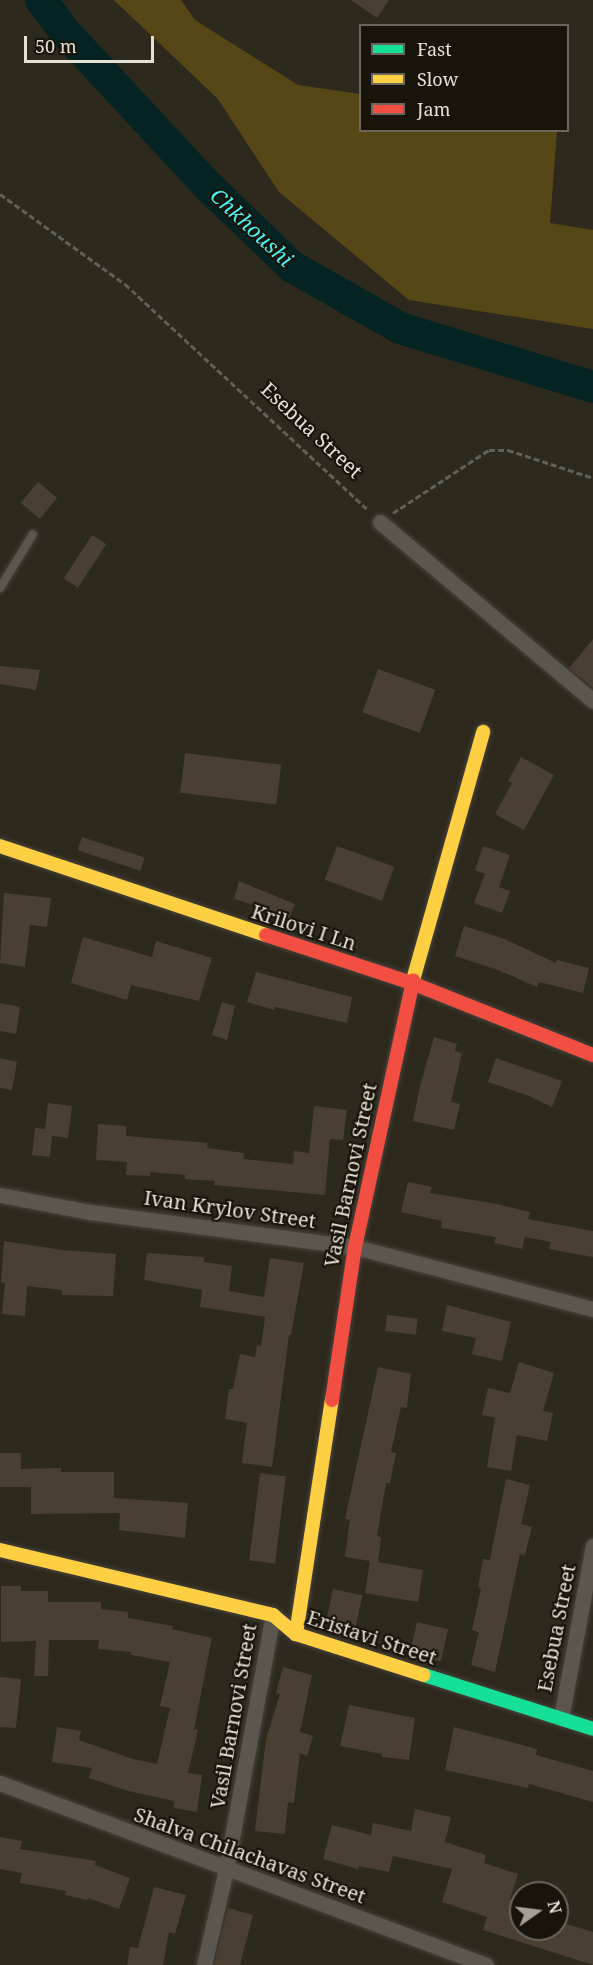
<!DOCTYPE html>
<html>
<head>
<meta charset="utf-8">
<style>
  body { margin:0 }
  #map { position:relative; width:593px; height:1965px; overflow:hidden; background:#2e291d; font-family:"Noto Serif",serif }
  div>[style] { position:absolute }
  .green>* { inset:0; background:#584716 }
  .river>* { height:32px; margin:-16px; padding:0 16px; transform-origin:16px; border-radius:16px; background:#042423 }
  .building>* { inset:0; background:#4a3f33; transform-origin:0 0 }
  .path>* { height:3px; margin-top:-1.5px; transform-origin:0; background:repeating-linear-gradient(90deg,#625f57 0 6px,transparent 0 9px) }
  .roads { filter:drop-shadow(0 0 2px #47433a) drop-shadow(0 0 2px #47433a) }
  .lane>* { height:8px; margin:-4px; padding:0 4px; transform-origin:4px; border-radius:4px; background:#5b574e }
  .street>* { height:15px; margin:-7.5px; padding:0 7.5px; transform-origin:7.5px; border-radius:7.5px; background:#5b574e }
  .fast>* { height:14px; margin:-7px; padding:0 7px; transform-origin:7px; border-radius:7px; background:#16e098 }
  .slow>* { height:14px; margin:-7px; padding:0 7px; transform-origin:7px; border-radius:7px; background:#ffcf43 }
  .jam>* { height:14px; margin:-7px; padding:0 7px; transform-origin:7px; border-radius:7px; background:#f24e42 }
  span { translate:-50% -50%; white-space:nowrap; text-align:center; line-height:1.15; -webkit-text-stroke:4.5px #18140b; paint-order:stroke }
  .street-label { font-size:20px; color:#e6e1d4 }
  .water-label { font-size:21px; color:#4bf5f6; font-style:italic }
  .legend { position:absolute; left:359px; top:24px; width:210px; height:108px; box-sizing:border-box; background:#18140b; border:2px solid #6a665b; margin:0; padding:8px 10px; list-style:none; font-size:18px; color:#e6e1d4 }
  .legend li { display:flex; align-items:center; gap:12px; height:30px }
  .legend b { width:30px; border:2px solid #6a665b }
  .north { position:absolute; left:509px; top:1881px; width:60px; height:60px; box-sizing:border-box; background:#18140b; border:2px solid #6a665b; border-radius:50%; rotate:76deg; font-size:16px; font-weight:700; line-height:24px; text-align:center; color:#e6e1d4 }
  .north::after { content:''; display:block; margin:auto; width:21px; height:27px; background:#a6a194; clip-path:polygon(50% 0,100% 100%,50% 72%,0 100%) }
  .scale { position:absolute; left:24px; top:36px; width:130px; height:27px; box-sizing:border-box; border:3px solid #e6e1d4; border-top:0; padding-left:8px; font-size:18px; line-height:21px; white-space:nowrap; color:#e6e1d4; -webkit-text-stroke:4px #18140b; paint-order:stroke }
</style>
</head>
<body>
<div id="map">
  <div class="green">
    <i style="clip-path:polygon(114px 0,181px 0,195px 20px,298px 85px,360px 94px,360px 130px,557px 131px,550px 223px,593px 230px,593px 329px,409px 300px,279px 192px,218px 99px)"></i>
  </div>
  <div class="river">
    <i style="left:41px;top:0;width:39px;rotate:53deg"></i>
    <i style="left:64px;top:31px;width:213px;rotate:47.1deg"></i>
    <i style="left:209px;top:187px;width:114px;rotate:43.9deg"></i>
    <i style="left:291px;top:266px;width:125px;rotate:29.6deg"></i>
    <i style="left:400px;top:328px;width:202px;rotate:17deg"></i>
  </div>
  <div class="building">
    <i style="clip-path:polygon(351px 0,389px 0,377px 18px)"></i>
    <i style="left:38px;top:482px;width:25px;height:27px;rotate:40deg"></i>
    <i style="left:92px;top:535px;width:17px;height:52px;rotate:33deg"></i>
    <i style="clip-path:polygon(593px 639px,593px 688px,569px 668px)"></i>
    <i style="clip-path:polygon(0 666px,40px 670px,36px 690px,0 684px)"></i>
    <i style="left:378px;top:669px;width:61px;height:46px;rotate:20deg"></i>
    <i style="left:185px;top:753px;width:97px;height:40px;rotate:7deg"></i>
    <i style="clip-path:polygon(521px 757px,554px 775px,524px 830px,495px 814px,512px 783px,508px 781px)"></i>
    <i style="left:82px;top:837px;width:66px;height:14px;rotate:18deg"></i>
    <i style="left:337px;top:846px;width:61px;height:36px;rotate:20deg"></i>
    <i style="clip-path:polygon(483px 846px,510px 855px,499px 887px,510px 891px,502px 913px,474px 903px,485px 874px,475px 870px)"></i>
    <i style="clip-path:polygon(239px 881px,295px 904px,289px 919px,267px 912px,268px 909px,234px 899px)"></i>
    <i style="clip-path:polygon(4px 893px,51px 898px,47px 927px,30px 925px,25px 967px,0 963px)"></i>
    <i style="clip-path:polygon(464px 926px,502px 938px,556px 963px,557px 960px,589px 968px,583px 993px,539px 982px,537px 987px,498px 970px,455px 956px)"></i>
    <i style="clip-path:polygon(83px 937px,152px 957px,156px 941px,212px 958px,199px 1001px,131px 985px,127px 1000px,71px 983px)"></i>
    <i style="clip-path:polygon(256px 972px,352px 997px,347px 1023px,275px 1007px,274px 1010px,247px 1002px)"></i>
    <i style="clip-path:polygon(222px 1002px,235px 1006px,227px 1040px,212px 1035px)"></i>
    <i style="clip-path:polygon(0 1003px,20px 1007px,16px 1034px,0 1031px)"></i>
    <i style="clip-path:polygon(434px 1037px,457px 1044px,455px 1051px,462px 1053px,451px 1102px,460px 1104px,454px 1130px,413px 1121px,420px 1086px)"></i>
    <i style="clip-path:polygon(0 1058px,17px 1062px,12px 1090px,0 1088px)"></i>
    <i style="clip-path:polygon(496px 1058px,562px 1081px,552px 1107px,529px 1096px,488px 1082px)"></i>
    <i style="clip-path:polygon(48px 1103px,72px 1106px,68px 1138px,52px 1136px,50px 1157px,32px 1155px,35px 1128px,45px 1129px)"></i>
    <i style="clip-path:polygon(314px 1106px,347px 1110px,343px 1140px,330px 1139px,325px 1195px,214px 1185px,215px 1181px,185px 1179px,185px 1175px,150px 1172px,150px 1176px,126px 1175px,127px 1162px,96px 1160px,98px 1124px,126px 1126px,126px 1136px,208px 1143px,207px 1148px,244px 1153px,243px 1159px,293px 1164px,294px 1151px,309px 1153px)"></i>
    <i style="clip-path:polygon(408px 1182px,432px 1187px,430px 1193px,497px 1204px,530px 1212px,528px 1219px,593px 1231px,593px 1257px,549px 1249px,551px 1242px,525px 1237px,522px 1249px,494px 1243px,496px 1237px,441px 1228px,442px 1221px,401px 1212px)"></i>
    <i style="clip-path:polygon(4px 1241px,62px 1250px,116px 1254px,113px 1296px,62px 1295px,62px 1290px,27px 1286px,25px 1316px,2px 1314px,5px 1283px,1px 1282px)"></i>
    <i style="clip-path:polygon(147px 1253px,204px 1257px,204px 1262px,232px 1266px,229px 1291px,264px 1297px,270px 1258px,304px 1263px,291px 1335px,289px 1335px,272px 1467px,242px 1463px,247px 1423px,225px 1419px,229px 1389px,233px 1389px,240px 1354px,255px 1357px,257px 1345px,261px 1346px,265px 1317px,200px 1307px,202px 1290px,144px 1280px)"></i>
    <i style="clip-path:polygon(447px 1305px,511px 1322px,502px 1361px,472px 1354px,476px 1338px,442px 1331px)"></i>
    <i style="left:387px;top:1315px;width:31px;height:16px;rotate:7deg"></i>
    <i style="clip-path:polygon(519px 1362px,554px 1373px,543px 1411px,553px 1413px,547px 1441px,517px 1435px,511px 1471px,487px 1467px,495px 1418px,482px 1415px,488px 1388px,510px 1393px)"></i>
    <i style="clip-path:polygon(378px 1367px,411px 1374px,407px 1408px,401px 1407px,391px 1452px,396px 1453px,390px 1483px,386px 1483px,377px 1536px,381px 1537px,378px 1562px,423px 1570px,418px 1602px,365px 1593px,370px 1561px,345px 1557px,350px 1520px,345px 1519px)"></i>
    <i style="clip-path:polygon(0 1453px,21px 1453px,21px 1469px,61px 1468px,61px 1472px,114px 1472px,114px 1498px,188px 1503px,185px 1538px,119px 1530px,120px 1513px,31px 1514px,31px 1487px,0 1487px)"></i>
    <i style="left:260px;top:1473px;width:26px;height:88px;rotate:7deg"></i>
    <i style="clip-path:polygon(506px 1479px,530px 1485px,521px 1524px,532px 1527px,525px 1555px,520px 1554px,495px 1672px,471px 1665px,479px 1632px,472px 1630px,481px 1588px,478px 1587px,483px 1559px,490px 1560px)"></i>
    <i style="clip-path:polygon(1px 1586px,21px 1586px,21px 1591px,48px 1591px,48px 1602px,101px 1602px,101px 1609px,128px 1612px,128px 1618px,173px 1626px,172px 1629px,212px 1638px,194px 1729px,198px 1730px,188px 1773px,202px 1775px,197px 1812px,174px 1808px,174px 1801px,128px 1791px,89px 1778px,92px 1768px,52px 1762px,57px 1727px,81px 1731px,79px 1740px,133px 1759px,157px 1764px,170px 1708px,160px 1706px,170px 1662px,131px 1655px,131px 1652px,98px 1649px,99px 1640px,49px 1640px,48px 1676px,34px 1676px,36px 1641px,1px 1642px)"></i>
    <i style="left:333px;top:1589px;width:30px;height:35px;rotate:12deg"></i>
    <i style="left:417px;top:1622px;width:32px;height:33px;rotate:13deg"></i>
    <i style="clip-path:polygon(283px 1667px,312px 1675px,300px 1732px,313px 1736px,307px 1756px,300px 1753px,294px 1803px,288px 1802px,285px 1834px,255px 1831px,266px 1739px,280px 1694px,276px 1693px)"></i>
    <i style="clip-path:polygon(0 1677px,21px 1679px,16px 1728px,0 1727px)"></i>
    <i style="clip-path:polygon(349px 1705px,415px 1718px,409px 1760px,382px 1757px,382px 1754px,340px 1746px)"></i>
    <i style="clip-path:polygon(454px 1727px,537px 1749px,536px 1755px,593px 1771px,593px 1802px,529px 1784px,528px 1788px,445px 1770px)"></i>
    <i style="clip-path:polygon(415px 1809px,451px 1817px,445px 1842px,486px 1855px,484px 1863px,518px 1874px,510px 1899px,521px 1903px,514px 1929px,557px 1929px,557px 1921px,593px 1932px,593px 1965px,483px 1930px,487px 1917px,442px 1902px,452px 1869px,393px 1856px,389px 1872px,359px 1866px,358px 1869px,323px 1859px,332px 1825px,371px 1835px,373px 1823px,411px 1831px)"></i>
    <i style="clip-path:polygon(0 1837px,22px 1841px,20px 1849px,96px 1861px,95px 1865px,130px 1878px,119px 1909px,88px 1898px,87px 1900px,65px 1895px,66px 1891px,20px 1883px,22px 1873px,0 1869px)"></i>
    <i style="clip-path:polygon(154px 1887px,186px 1895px,175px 1934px,169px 1932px,163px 1965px,127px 1965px,130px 1947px,138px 1948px)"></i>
    <i style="clip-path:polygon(228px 1908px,253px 1915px,240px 1965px,214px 1965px)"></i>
  </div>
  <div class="path">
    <i style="left:0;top:194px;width:154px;rotate:35.8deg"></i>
    <i style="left:125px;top:284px;width:333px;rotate:42.9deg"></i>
    <i style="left:393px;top:513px;width:115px;rotate:-33.3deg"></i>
    <i style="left:489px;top:450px;width:19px"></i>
    <i style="left:508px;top:450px;width:89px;rotate:18.2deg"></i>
  </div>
  <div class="roads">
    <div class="lane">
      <i style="left:0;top:588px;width:63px;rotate:-58.6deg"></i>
    </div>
    <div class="street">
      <i style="left:380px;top:522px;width:278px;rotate:40deg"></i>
      <i style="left:0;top:1195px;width:92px;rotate:10.7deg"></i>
      <i style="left:90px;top:1212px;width:267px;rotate:7.5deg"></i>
      <i style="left:355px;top:1247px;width:246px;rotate:14.6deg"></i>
      <i style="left:561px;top:1718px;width:175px;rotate:-79.5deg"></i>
      <i style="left:0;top:1783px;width:519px;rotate:20.53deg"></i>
      <i style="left:204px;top:1965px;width:98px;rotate:-77deg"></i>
      <i style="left:226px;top:1870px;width:259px;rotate:-79.6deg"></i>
    </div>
    <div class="fast">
      <i style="left:424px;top:1675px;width:177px;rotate:17.7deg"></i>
    </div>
    <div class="slow">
      <i style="left:0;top:846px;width:280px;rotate:18.5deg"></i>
      <i style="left:413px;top:980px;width:258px;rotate:-74.2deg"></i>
      <i style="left:0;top:1550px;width:281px;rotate:13.4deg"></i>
      <i style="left:273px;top:1615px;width:30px;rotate:40deg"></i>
      <i style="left:296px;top:1634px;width:134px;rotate:17.8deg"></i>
      <i style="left:296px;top:1634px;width:237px;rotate:-81.3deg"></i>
    </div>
    <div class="jam">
      <i style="left:266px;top:935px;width:154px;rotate:18.2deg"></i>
      <i style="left:412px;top:983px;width:195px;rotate:21.7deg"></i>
      <i style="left:332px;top:1400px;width:155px;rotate:-81.5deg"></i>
      <i style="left:355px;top:1247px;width:273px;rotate:-77.7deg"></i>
    </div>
  </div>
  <div class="street-label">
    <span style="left:312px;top:430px;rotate:43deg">Esebua Street</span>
    <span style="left:304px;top:927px;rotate:18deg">Krilovi I Ln</span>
    <span style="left:350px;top:1175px;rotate:-78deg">Vasil Barnovi Street</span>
    <span style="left:230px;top:1209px;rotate:8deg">Ivan Krylov Street</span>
    <span style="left:556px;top:1628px;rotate:-79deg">Esebua Street</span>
    <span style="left:372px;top:1637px;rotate:18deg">Eristavi Street</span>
    <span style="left:233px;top:1716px;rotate:-80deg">Vasil Barnovi Street</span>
    <span style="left:250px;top:1855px;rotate:20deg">Shalva Chilachavas Street</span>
  </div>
  <div class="water-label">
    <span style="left:252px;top:227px;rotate:43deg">Chkhoushi</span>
  </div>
  <ul class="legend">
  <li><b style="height:8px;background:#16e098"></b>Fast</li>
  <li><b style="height:8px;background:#ffcf43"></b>Slow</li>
  <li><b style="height:8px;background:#f24e42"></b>Jam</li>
  </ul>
  <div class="north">N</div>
  <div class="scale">50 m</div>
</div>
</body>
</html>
